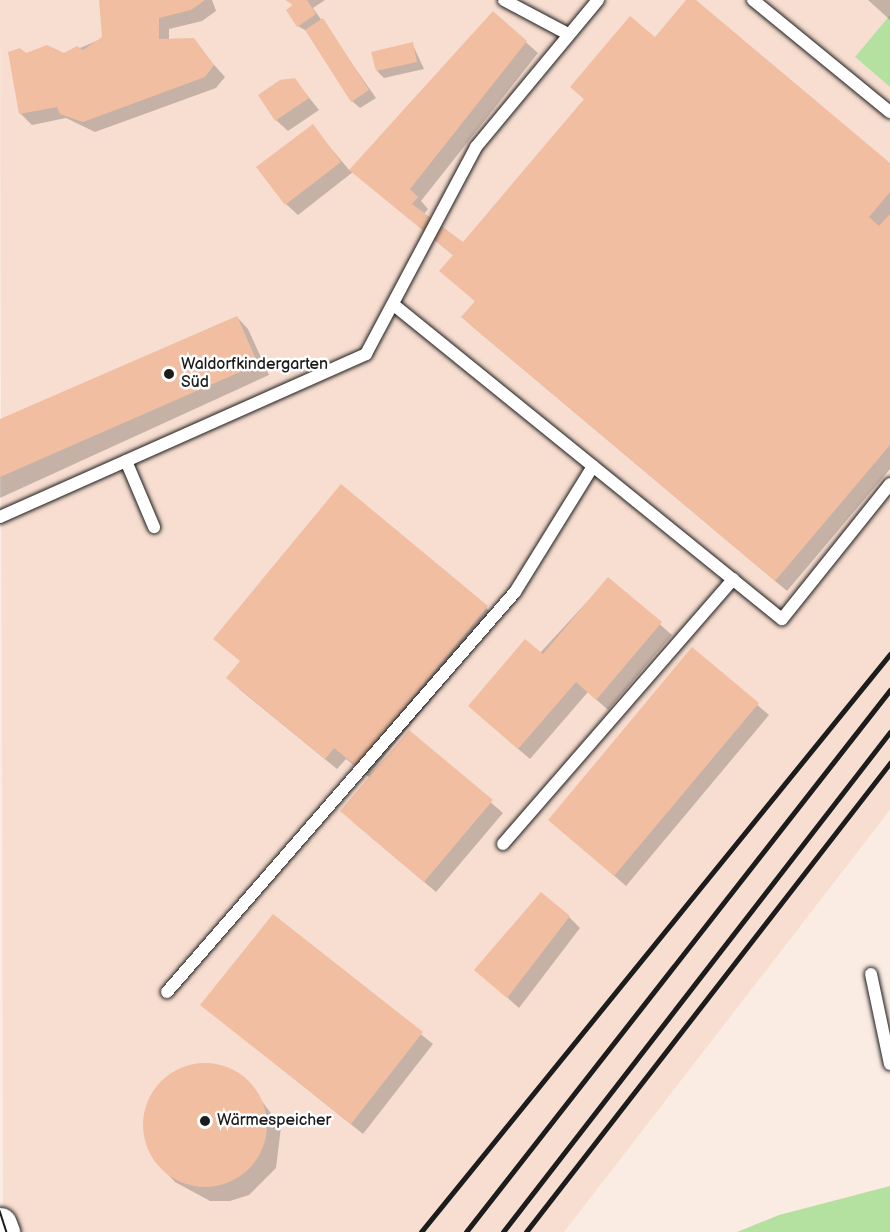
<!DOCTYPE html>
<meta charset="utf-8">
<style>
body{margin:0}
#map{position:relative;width:890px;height:1232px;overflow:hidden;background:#fbece3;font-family:"Balsamiq Sans",sans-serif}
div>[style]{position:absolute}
.built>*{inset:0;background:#f8ded0}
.green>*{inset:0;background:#b4e1a0}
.shadow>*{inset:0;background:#0003}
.building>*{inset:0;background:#f1bea2}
.round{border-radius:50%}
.roads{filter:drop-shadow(0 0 2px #1c1c1c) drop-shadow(0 0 2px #1c1c1c)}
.service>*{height:12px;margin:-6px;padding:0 6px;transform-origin:6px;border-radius:6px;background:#fff}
.secondary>*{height:33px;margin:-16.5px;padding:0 16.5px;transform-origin:16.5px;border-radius:16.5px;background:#fff}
.tram>*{height:1.5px;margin:-0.75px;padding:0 0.75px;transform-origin:0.75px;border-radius:0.75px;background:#1c1c1c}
.rail>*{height:4.5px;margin:-2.25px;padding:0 2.25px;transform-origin:2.25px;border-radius:2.25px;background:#1c1c1c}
.dots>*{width:16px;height:16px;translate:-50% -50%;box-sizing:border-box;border:3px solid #fff;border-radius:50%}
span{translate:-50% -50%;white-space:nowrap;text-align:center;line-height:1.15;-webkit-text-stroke:5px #fff;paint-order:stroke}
.poi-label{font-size:16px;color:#1c1c1c}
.left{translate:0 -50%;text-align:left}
</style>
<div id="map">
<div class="built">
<div style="clip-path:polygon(0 0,890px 0,890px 15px,855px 57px,890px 87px,890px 810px,564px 1232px,3px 1232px)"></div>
</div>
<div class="green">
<div style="clip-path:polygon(890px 15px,890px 87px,855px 57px)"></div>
<div style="clip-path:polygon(890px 1186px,890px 1232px,737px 1232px,779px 1215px)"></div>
</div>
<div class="shadow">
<div style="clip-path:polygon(100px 0,212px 0,216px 11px,202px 21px,169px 29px,169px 41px,200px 49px,225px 77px,216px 88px,95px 132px,66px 118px,32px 125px,20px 113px,26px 55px,64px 55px,103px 38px)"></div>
<div style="clip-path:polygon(291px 0,325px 0,313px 8px,376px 98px,360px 108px,352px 101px,308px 32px,298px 26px)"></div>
<div style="clip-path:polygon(688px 0,890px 165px,890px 469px,787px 591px,474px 328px,463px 317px,476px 302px,441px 271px,454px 256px,353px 172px,298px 215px,286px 204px,312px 126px,350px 171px,493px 13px,538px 53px,421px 201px,428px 209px,424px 214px,463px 244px,585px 100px,572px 87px,655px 39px)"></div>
<div style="clip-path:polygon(868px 0,890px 0,890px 20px,878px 9px)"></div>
<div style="clip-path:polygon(412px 43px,424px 69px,384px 78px,377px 71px)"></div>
<div style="clip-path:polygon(295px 80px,319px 110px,288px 131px,276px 120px)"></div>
<div style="clip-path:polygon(237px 317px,248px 329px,269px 375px,0 498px,0 421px)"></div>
<div style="clip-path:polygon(341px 486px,498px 618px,369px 775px,409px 732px,503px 813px,436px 892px,353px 822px,370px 778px,346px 759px,337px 769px,239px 689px,241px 662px)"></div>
<div style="clip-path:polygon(608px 579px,672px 635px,608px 710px,588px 692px,530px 759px,481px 717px)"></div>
<div style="clip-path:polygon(692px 649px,769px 715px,626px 886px,550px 820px)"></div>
<div style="clip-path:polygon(273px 916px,433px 1044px,363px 1134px,202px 1005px)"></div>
<div style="clip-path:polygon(569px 917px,580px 928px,519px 1008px,476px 970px)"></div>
<div style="clip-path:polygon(205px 1063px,244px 1077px,281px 1127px,276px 1168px,249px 1195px,230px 1201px,210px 1201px,175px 1182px,160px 1166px,144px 1130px,153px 1092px,167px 1077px)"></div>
</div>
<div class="building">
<div style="clip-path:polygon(99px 0,205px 0,191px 10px,159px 18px,159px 39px,194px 38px,214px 65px,205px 77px,83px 122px,60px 114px,57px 107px,19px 114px,8px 52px,20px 48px,26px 53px,47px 45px,64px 53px,77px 46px,83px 50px,102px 37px)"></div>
<div style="clip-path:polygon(285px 0,307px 0,316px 14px,297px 27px,286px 10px,293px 5px)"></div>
<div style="clip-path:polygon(686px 0,696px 0,890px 163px,890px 192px,869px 217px,879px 226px,890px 214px,890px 445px,775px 581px,461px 317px,475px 301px,439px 271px,453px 255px,349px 170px,493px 11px,527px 41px,410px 189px,418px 197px,412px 204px,463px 242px,584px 99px,570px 87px,630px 16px,655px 37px)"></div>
<div style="clip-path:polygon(323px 18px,369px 90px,351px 102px,305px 30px)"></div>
<div style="clip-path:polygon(413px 42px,417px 62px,376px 71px,371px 52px)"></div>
<div style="clip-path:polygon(295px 78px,309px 98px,275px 121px,258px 95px,280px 80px)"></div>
<div style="clip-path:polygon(313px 124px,341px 162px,285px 205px,256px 167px)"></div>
<div style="clip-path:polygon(237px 316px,258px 364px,0 477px,0 419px)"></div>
<div style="clip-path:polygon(341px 484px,488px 606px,356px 766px,334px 748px,325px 759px,226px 678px,240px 661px,213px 639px)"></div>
<div style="clip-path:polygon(608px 577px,662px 622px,596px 700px,576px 682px,518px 749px,468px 706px,525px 639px,543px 654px)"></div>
<div style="clip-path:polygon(692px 647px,759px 703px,614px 876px,548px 820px)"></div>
<div style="clip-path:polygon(409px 730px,493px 800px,424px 882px,340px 811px)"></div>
<div style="clip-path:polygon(541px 892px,570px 916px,507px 998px,474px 970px)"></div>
<div style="clip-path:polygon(273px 914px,423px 1032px,351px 1124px,200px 1005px)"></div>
<div class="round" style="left:143px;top:1063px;width:124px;height:124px"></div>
</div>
<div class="roads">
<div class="service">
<div style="left:504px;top:0;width:72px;rotate:28deg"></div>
<div style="left:753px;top:0;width:177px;rotate:39.3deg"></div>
<div style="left:394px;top:305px;width:499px;rotate:39deg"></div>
<div style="left:782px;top:619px;width:173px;rotate:-51.3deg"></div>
<div style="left:126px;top:461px;width:72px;rotate:67deg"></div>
<div style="left:0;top:517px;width:401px;rotate:-24deg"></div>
<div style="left:366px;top:354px;width:234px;rotate:-62deg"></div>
<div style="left:476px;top:147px;width:191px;rotate:-50.3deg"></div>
<div style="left:503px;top:844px;width:351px;rotate:-49deg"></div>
<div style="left:871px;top:974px;width:92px;rotate:78.1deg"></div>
<div style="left:167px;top:992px;width:530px;rotate:-48.98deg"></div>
<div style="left:515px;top:592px;width:148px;rotate:-58.2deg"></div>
</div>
<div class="secondary">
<div style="left:0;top:1224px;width:9px;rotate:69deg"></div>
</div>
</div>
<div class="tram">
<div style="left:0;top:1211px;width:22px;rotate:72deg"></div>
</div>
<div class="rail">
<div style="left:421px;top:1232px;width:744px;rotate:-50.94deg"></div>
<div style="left:466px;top:1232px;width:688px;rotate:-51.96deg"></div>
<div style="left:503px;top:1232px;width:632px;rotate:-52.26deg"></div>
<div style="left:526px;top:1232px;width:594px;rotate:-52.18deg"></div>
</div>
<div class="dots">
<div style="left:169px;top:374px;background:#1c1c1c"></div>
<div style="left:205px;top:1121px;background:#1c1c1c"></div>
</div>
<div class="poi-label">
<span class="left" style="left:181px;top:374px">Waldorfkindergarten<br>Süd</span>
<span class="left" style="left:217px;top:1121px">Wärmespeicher</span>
</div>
</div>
